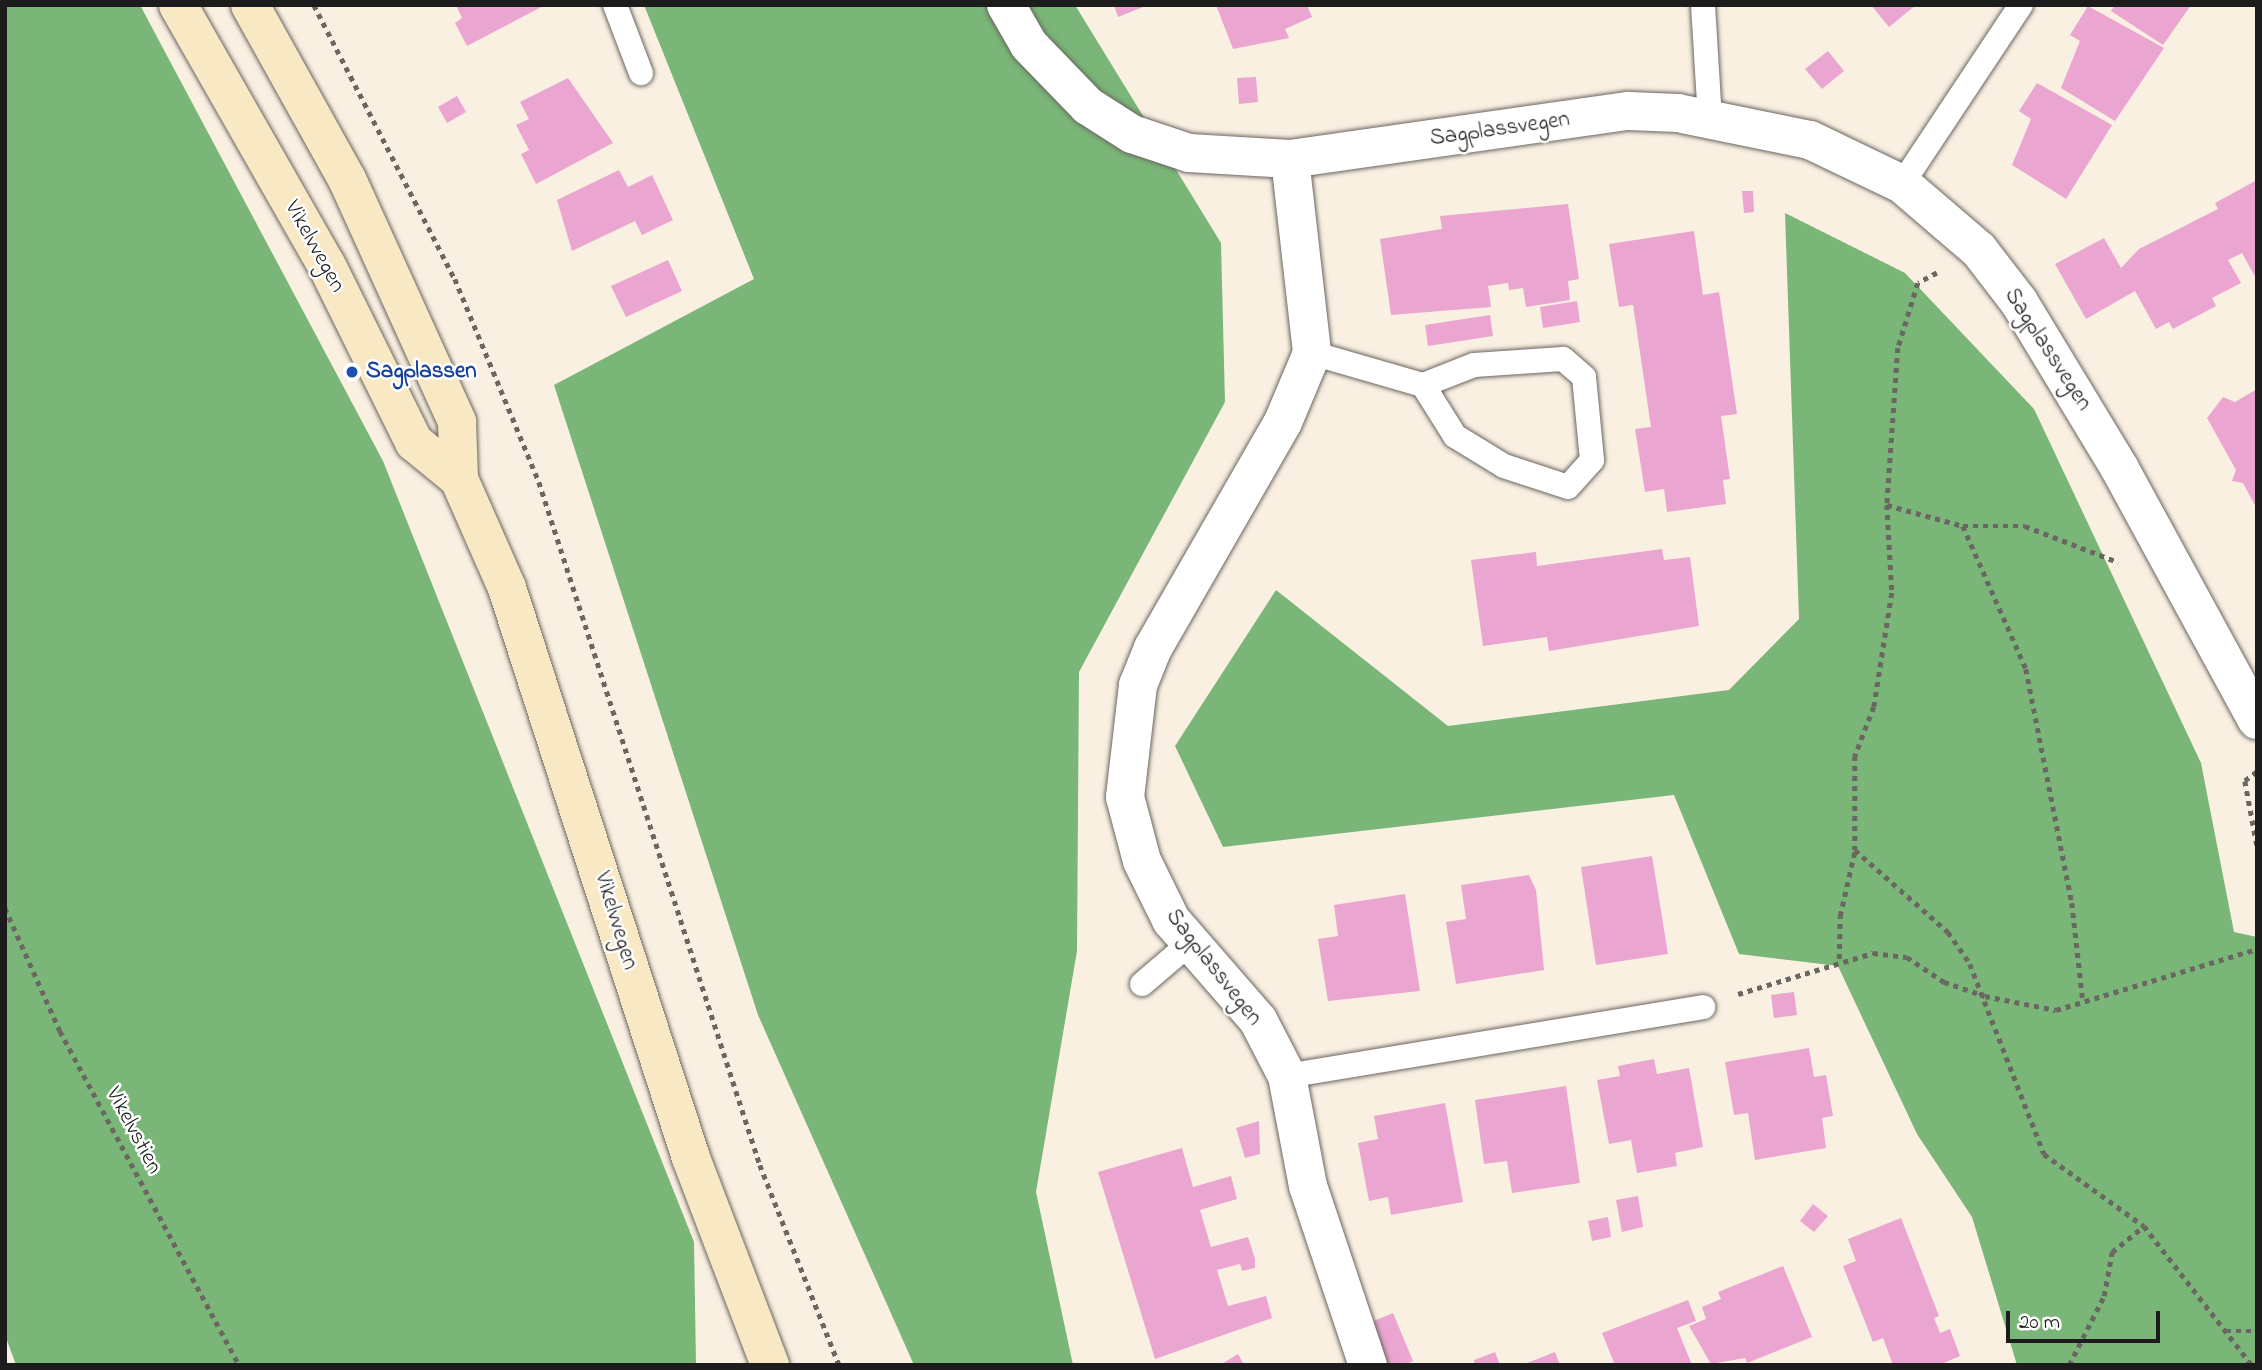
<!DOCTYPE html>
<style>
body{margin:0}
#map{position:relative;width:2262px;height:1370px;overflow:hidden;background:#faf0e2;font-family:"Indie Flower",sans-serif}
div>[style]{position:absolute}
.forest>*{inset:0;background:#79b677}
.building>*{inset:0;background:#eaa5d1}
.path>*{height:4.5px;margin-top:-2.25px;transform-origin:0;background:repeating-linear-gradient(90deg,#6a6661 0 5px,transparent 0 10px)}
.roads{filter:drop-shadow(0 0 2px #6a6661) drop-shadow(0 0 2px #6a6661)}
.lane>*{height:24px;margin:-12px;padding:0 12px;transform-origin:12px;border-radius:12px;background:#fff}
.street>*{height:38px;margin:-19px;padding:0 19px;transform-origin:19px;border-radius:19px;background:#fff}
.secondary>*{height:38px;margin:-19px;padding:0 19px;transform-origin:19px;border-radius:19px;background:#f8e8c3}
.dots>*{width:19px;height:19px;translate:-50% -50%;box-sizing:border-box;border:4px solid #fff;border-radius:50%}
span{translate:-50% -50%;white-space:nowrap;text-align:center;line-height:1.15;-webkit-text-stroke:5px #fff;paint-order:stroke}
.street-label{font-size:23px;color:#1c1c1c}
.transit-label{font-size:23px;color:#164399;font-weight:700}
.left{translate:0 -50%;text-align:left}
.frame{position:absolute;inset:0;border:7px solid #1c1c1c;pointer-events:none}
.scale{position:absolute;left:2006px;top:1311px;width:154px;height:32px;box-sizing:border-box;border:4px solid #1c1c1c;border-top:0;padding-left:9px;font-size:21px;line-height:24px;white-space:nowrap;color:#1c1c1c;-webkit-text-stroke:5px #fff;paint-order:stroke}
</style>
<div id="map">
<div class="forest">
<div style="clip-path:polygon(5px 5px,140px 5px,383px 461px,694px 1242px,696px 1365px,16px 1365px,5px 1335px)"></div>
<div style="clip-path:polygon(644px 5px,1075px 5px,1221px 243px,1225px 402px,1079px 672px,1077px 951px,1036px 1192px,1073px 1365px,914px 1365px,758px 1015px,554px 385px,754px 279px)"></div>
<div style="clip-path:polygon(1785px 213px,1905px 273px,2034px 409px,2201px 763px,2234px 932px,2257px 937px,2257px 1365px,2017px 1365px,1972px 1217px,1917px 1134px,1838px 966px,1739px 954px,1674px 795px,1223px 847px,1175px 746px,1276px 590px,1448px 726px,1729px 690px,1799px 619px)"></div>
</div>
<div class="building">
<div style="clip-path:polygon(456px 5px,545px 5px,467px 46px,455px 23px,462px 18px)"></div>
<div style="clip-path:polygon(1114px 5px,1148px 5px,1118px 17px)"></div>
<div style="clip-path:polygon(1216px 5px,1307px 5px,1312px 17px,1285px 29px,1289px 38px,1233px 49px)"></div>
<div style="clip-path:polygon(1871px 5px,1916px 5px,1889px 27px)"></div>
<div style="clip-path:polygon(2115px 5px,2191px 5px,2163px 45px,2111px 11px)"></div>
<div style="clip-path:polygon(2088px 6px,2164px 48px,2115px 121px,2061px 88px,2080px 41px,2070px 35px)"></div>
<div style="clip-path:polygon(1828px 51px,1844px 71px,1822px 89px,1805px 69px)"></div>
<div style="clip-path:polygon(1256px 77px,1258px 102px,1239px 104px,1237px 78px)"></div>
<div style="clip-path:polygon(568px 78px,613px 143px,536px 184px,521px 154px,529px 150px,516px 125px,529px 119px,520px 102px)"></div>
<div style="clip-path:polygon(2037px 83px,2112px 125px,2066px 199px,2012px 165px,2031px 119px,2019px 111px)"></div>
<div style="clip-path:polygon(457px 96px,466px 112px,447px 123px,438px 107px)"></div>
<div style="clip-path:polygon(619px 170px,628px 187px,652px 175px,673px 220px,642px 235px,635px 221px,572px 251px,557px 200px)"></div>
<div style="clip-path:polygon(2257px 180px,2257px 280px,2242px 253px,2228px 260px,2241px 283px,2212px 298px,2216px 306px,2173px 329px,2169px 322px,2156px 329px,2135px 291px,2086px 319px,2055px 264px,2104px 238px,2121px 268px,2139px 249px,2218px 209px,2215px 203px)"></div>
<div style="clip-path:polygon(1742px 191px,1753px 191px,1754px 212px,1744px 213px)"></div>
<div style="clip-path:polygon(1568px 204px,1579px 279px,1568px 281px,1570px 300px,1526px 307px,1523px 288px,1509px 290px,1508px 283px,1488px 286px,1491px 307px,1391px 315px,1380px 239px,1442px 229px,1440px 216px)"></div>
<div style="clip-path:polygon(1694px 231px,1703px 295px,1719px 292px,1737px 414px,1721px 416px,1730px 479px,1723px 480px,1726px 504px,1667px 512px,1664px 489px,1645px 492px,1635px 429px,1651px 427px,1633px 305px,1619px 307px,1609px 244px)"></div>
<div style="clip-path:polygon(668px 260px,682px 291px,626px 317px,611px 286px)"></div>
<div style="clip-path:polygon(1577px 301px,1580px 322px,1543px 328px,1540px 307px)"></div>
<div style="clip-path:polygon(1490px 315px,1493px 336px,1428px 346px,1425px 325px)"></div>
<div style="clip-path:polygon(2257px 389px,2257px 509px,2243px 483px,2232px 481px,2236px 470px,2207px 418px,2223px 397px,2235px 402px)"></div>
<div style="clip-path:polygon(1662px 549px,1664px 560px,1690px 557px,1699px 626px,1549px 651px,1547px 637px,1483px 646px,1471px 560px,1536px 552px,1537px 566px)"></div>
<div style="clip-path:polygon(1652px 856px,1668px 954px,1596px 965px,1581px 867px)"></div>
<div style="clip-path:polygon(1529px 875px,1536px 890px,1544px 970px,1456px 984px,1446px 922px,1466px 919px,1461px 885px)"></div>
<div style="clip-path:polygon(1405px 894px,1420px 991px,1328px 1001px,1318px 939px,1338px 936px,1334px 905px)"></div>
<div style="clip-path:polygon(1794px 992px,1797px 1015px,1774px 1018px,1771px 995px)"></div>
<div style="clip-path:polygon(1809px 1048px,1814px 1077px,1826px 1075px,1833px 1116px,1822px 1118px,1826px 1148px,1755px 1160px,1748px 1113px,1734px 1115px,1725px 1062px)"></div>
<div style="clip-path:polygon(1654px 1059px,1657px 1074px,1689px 1068px,1703px 1147px,1675px 1153px,1677px 1166px,1637px 1173px,1631px 1140px,1609px 1144px,1597px 1080px,1620px 1076px,1618px 1066px)"></div>
<div style="clip-path:polygon(1566px 1086px,1580px 1183px,1512px 1193px,1507px 1161px,1484px 1164px,1475px 1100px)"></div>
<div style="clip-path:polygon(1445px 1103px,1463px 1202px,1391px 1215px,1388px 1197px,1369px 1201px,1358px 1143px,1378px 1139px,1374px 1116px)"></div>
<div style="clip-path:polygon(1259px 1121px,1260px 1154px,1245px 1158px,1236px 1128px)"></div>
<div style="clip-path:polygon(1182px 1148px,1193px 1187px,1231px 1176px,1237px 1199px,1200px 1210px,1211px 1247px,1248px 1237px,1255px 1259px,1255px 1268px,1242px 1271px,1240px 1264px,1217px 1270px,1228px 1306px,1266px 1296px,1272px 1318px,1155px 1359px,1098px 1172px)"></div>
<div style="clip-path:polygon(1638px 1196px,1643px 1227px,1622px 1232px,1616px 1200px)"></div>
<div style="clip-path:polygon(1813px 1204px,1828px 1216px,1814px 1232px,1800px 1221px)"></div>
<div style="clip-path:polygon(1608px 1217px,1611px 1237px,1592px 1241px,1588px 1221px)"></div>
<div style="clip-path:polygon(1901px 1218px,1939px 1316px,1934px 1318px,1940px 1333px,1950px 1329px,1960px 1356px,1939px 1365px,1893px 1365px,1883px 1338px,1873px 1342px,1843px 1266px,1856px 1261px,1848px 1239px)"></div>
<div style="clip-path:polygon(1783px 1266px,1812px 1337px,1747px 1363px,1745px 1358px,1711px 1364px,1689px 1326px,1706px 1319px,1702px 1307px,1721px 1299px,1718px 1292px)"></div>
<div style="clip-path:polygon(1688px 1300px,1696px 1321px,1677px 1328px,1692px 1365px,1615px 1365px,1602px 1333px)"></div>
<div style="clip-path:polygon(1393px 1313px,1413px 1361px,1403px 1365px,1386px 1365px,1369px 1323px)"></div>
<div style="clip-path:polygon(1495px 1352px,1500px 1365px,1475px 1365px,1474px 1360px)"></div>
<div style="clip-path:polygon(1555px 1352px,1560px 1365px,1522px 1365px)"></div>
<div style="clip-path:polygon(1238px 1354px,1244px 1365px,1220px 1365px)"></div>
</div>
<div class="path">
<div style="left:314px;top:5px;width:308px;rotate:62.8deg"></div>
<div style="left:455px;top:279px;width:220px;rotate:67.5deg"></div>
<div style="left:539px;top:482px;width:718px;rotate:72.07deg"></div>
<div style="left:760px;top:1165px;width:215px;rotate:68.4deg"></div>
<div style="left:1937px;top:273px;width:21px;rotate:152deg"></div>
<div style="left:1918px;top:283px;width:68px;rotate:107.1deg"></div>
<div style="left:1898px;top:348px;width:157px;rotate:94deg"></div>
<div style="left:1887px;top:505px;width:88px;rotate:86.7deg"></div>
<div style="left:1892px;top:593px;width:115px;rotate:99deg"></div>
<div style="left:1874px;top:707px;width:53px;rotate:111.2deg"></div>
<div style="left:1855px;top:756px;width:94px;rotate:90deg"></div>
<div style="left:1855px;top:850px;width:124px;rotate:41.4deg"></div>
<div style="left:1948px;top:932px;width:39px;rotate:55deg"></div>
<div style="left:1970px;top:964px;width:204px;rotate:68.7deg"></div>
<div style="left:2044px;top:1154px;width:123px;rotate:35.8deg"></div>
<div style="left:2144px;top:1226px;width:176px;rotate:52.2deg"></div>
<div style="left:1887px;top:505px;width:79px;rotate:15.4deg"></div>
<div style="left:1963px;top:526px;width:62px"></div>
<div style="left:2025px;top:526px;width:100px;rotate:21.2deg"></div>
<div style="left:1963px;top:526px;width:156px;rotate:66.2deg"></div>
<div style="left:2026px;top:669px;width:238px;rotate:78.9deg"></div>
<div style="left:2072px;top:903px;width:99px;rotate:83.6deg"></div>
<div style="left:2257px;top:772px;width:15px;rotate:143deg"></div>
<div style="left:2245px;top:781px;width:65px;rotate:79.4deg"></div>
<div style="left:5px;top:908px;width:135px;rotate:65.9deg"></div>
<div style="left:60px;top:1031px;width:379px;rotate:61.8deg"></div>
<div style="left:1839px;top:959px;width:43px;rotate:-88.7deg"></div>
<div style="left:1840px;top:916px;width:68px;rotate:-77.2deg"></div>
<div style="left:1738px;top:994px;width:141px;rotate:-16.9deg"></div>
<div style="left:1873px;top:953px;width:34px;rotate:7deg"></div>
<div style="left:1907px;top:957px;width:45px;rotate:34deg"></div>
<div style="left:1944px;top:982px;width:43px;rotate:18.9deg"></div>
<div style="left:1985px;top:996px;width:72px;rotate:11.2deg"></div>
<div style="left:2056px;top:1010px;width:210px;rotate:-16.9deg"></div>
<div style="left:2226px;top:1331px;width:31px"></div>
<div style="left:2069px;top:1365px;width:77px;rotate:-63.1deg"></div>
<div style="left:2104px;top:1296px;width:45px;rotate:-79.7deg"></div>
<div style="left:2112px;top:1252px;width:41px;rotate:-39.1deg"></div>
</div>
<div class="roads">
<div class="lane">
<div style="left:615px;top:5px;width:73px;rotate:69.1deg"></div>
<div style="left:1703px;top:5px;width:113px;rotate:86.5deg"></div>
<div style="left:1902px;top:184px;width:215px;rotate:-56.4deg"></div>
<div style="left:1312px;top:353px;width:116px;rotate:16.1deg"></div>
<div style="left:1423px;top:385px;width:60px;rotate:57.9deg"></div>
<div style="left:1455px;top:436px;width:57px;rotate:31.5deg"></div>
<div style="left:1504px;top:466px;width:67px;rotate:18.2deg"></div>
<div style="left:1568px;top:487px;width:36px;rotate:-48deg"></div>
<div style="left:1592px;top:460px;width:83px;rotate:-95.5deg"></div>
<div style="left:1584px;top:377px;width:28px;rotate:-139deg"></div>
<div style="left:1563px;top:359px;width:89px;rotate:176.1deg"></div>
<div style="left:1474px;top:365px;width:55px;rotate:158.6deg"></div>
<div style="left:1142px;top:984px;width:63px;rotate:-40.5deg"></div>
<div style="left:1287px;top:1076px;width:422px;rotate:-9.4deg"></div>
</div>
<div class="street">
<div style="left:1006px;top:5px;width:46px;rotate:60.1deg"></div>
<div style="left:1029px;top:45px;width:85px;rotate:46deg"></div>
<div style="left:1088px;top:106px;width:52px;rotate:32.5deg"></div>
<div style="left:1132px;top:134px;width:60px;rotate:18.4deg"></div>
<div style="left:1189px;top:153px;width:101px;rotate:3.4deg"></div>
<div style="left:1290px;top:159px;width:342px;rotate:-8.1deg"></div>
<div style="left:1629px;top:111px;width:49px;rotate:2.3deg"></div>
<div style="left:1678px;top:113px;width:135px;rotate:11.6deg"></div>
<div style="left:1810px;top:140px;width:102px;rotate:25.6deg"></div>
<div style="left:1902px;top:184px;width:101px;rotate:40.6deg"></div>
<div style="left:1979px;top:250px;width:66px;rotate:52.4deg"></div>
<div style="left:2019px;top:302px;width:195px;rotate:58.8deg"></div>
<div style="left:2120px;top:469px;width:286px;rotate:61.4deg"></div>
<div style="left:1290px;top:159px;width:195px;rotate:83.5deg"></div>
<div style="left:1312px;top:353px;width:75px;rotate:112.8deg"></div>
<div style="left:1283px;top:422px;width:261px;rotate:119.9deg"></div>
<div style="left:1153px;top:648px;width:40px;rotate:112deg"></div>
<div style="left:1138px;top:685px;width:113px;rotate:96.6deg"></div>
<div style="left:1125px;top:797px;width:66px;rotate:75.1deg"></div>
<div style="left:1142px;top:861px;width:66px;rotate:63.8deg"></div>
<div style="left:1171px;top:920px;width:133px;rotate:49deg"></div>
<div style="left:1258px;top:1020px;width:63px;rotate:62.6deg"></div>
<div style="left:1287px;top:1076px;width:112px;rotate:79.2deg"></div>
<div style="left:1308px;top:1186px;width:189px;rotate:71.5deg"></div>
</div>
<div class="secondary">
<div style="left:178px;top:5px;width:298px;rotate:60.3deg"></div>
<div style="left:326px;top:264px;width:199px;rotate:63.7deg"></div>
<div style="left:414px;top:442px;width:58px;rotate:39.4deg"></div>
<div style="left:250px;top:5px;width:199px;rotate:60.9deg"></div>
<div style="left:347px;top:179px;width:267px;rotate:65.6deg"></div>
<div style="left:457px;top:422px;width:57px;rotate:88deg"></div>
<div style="left:459px;top:479px;width:119px;rotate:66.2deg"></div>
<div style="left:507px;top:588px;width:599px;rotate:72.11deg"></div>
<div style="left:691px;top:1158px;width:222px;rotate:69.1deg"></div>
</div>
</div>
<div class="dots">
<div style="left:352px;top:372px;background:#1a4fb4"></div>
</div>
<div class="street-label">
<span style="left:1500px;top:130px;rotate:-8deg">Sagplassvegen</span>
<span style="left:314px;top:247px;rotate:61deg">Vikelvvegen</span>
<span style="left:2047px;top:350px;rotate:57deg">Sagplassvegen</span>
<span style="left:615px;top:921px;rotate:73deg">Vikelvvegen</span>
<span style="left:1213px;top:968px;rotate:52deg">Sagplassvegen</span>
<span style="left:133px;top:1131px;rotate:62deg">Vikelvstien</span>
</div>
<div class="transit-label">
<span class="left" style="left:366px;top:372px">Sagplassen</span>
</div>
<div class="frame"></div>
<div class="scale">20 m</div>
</div>
